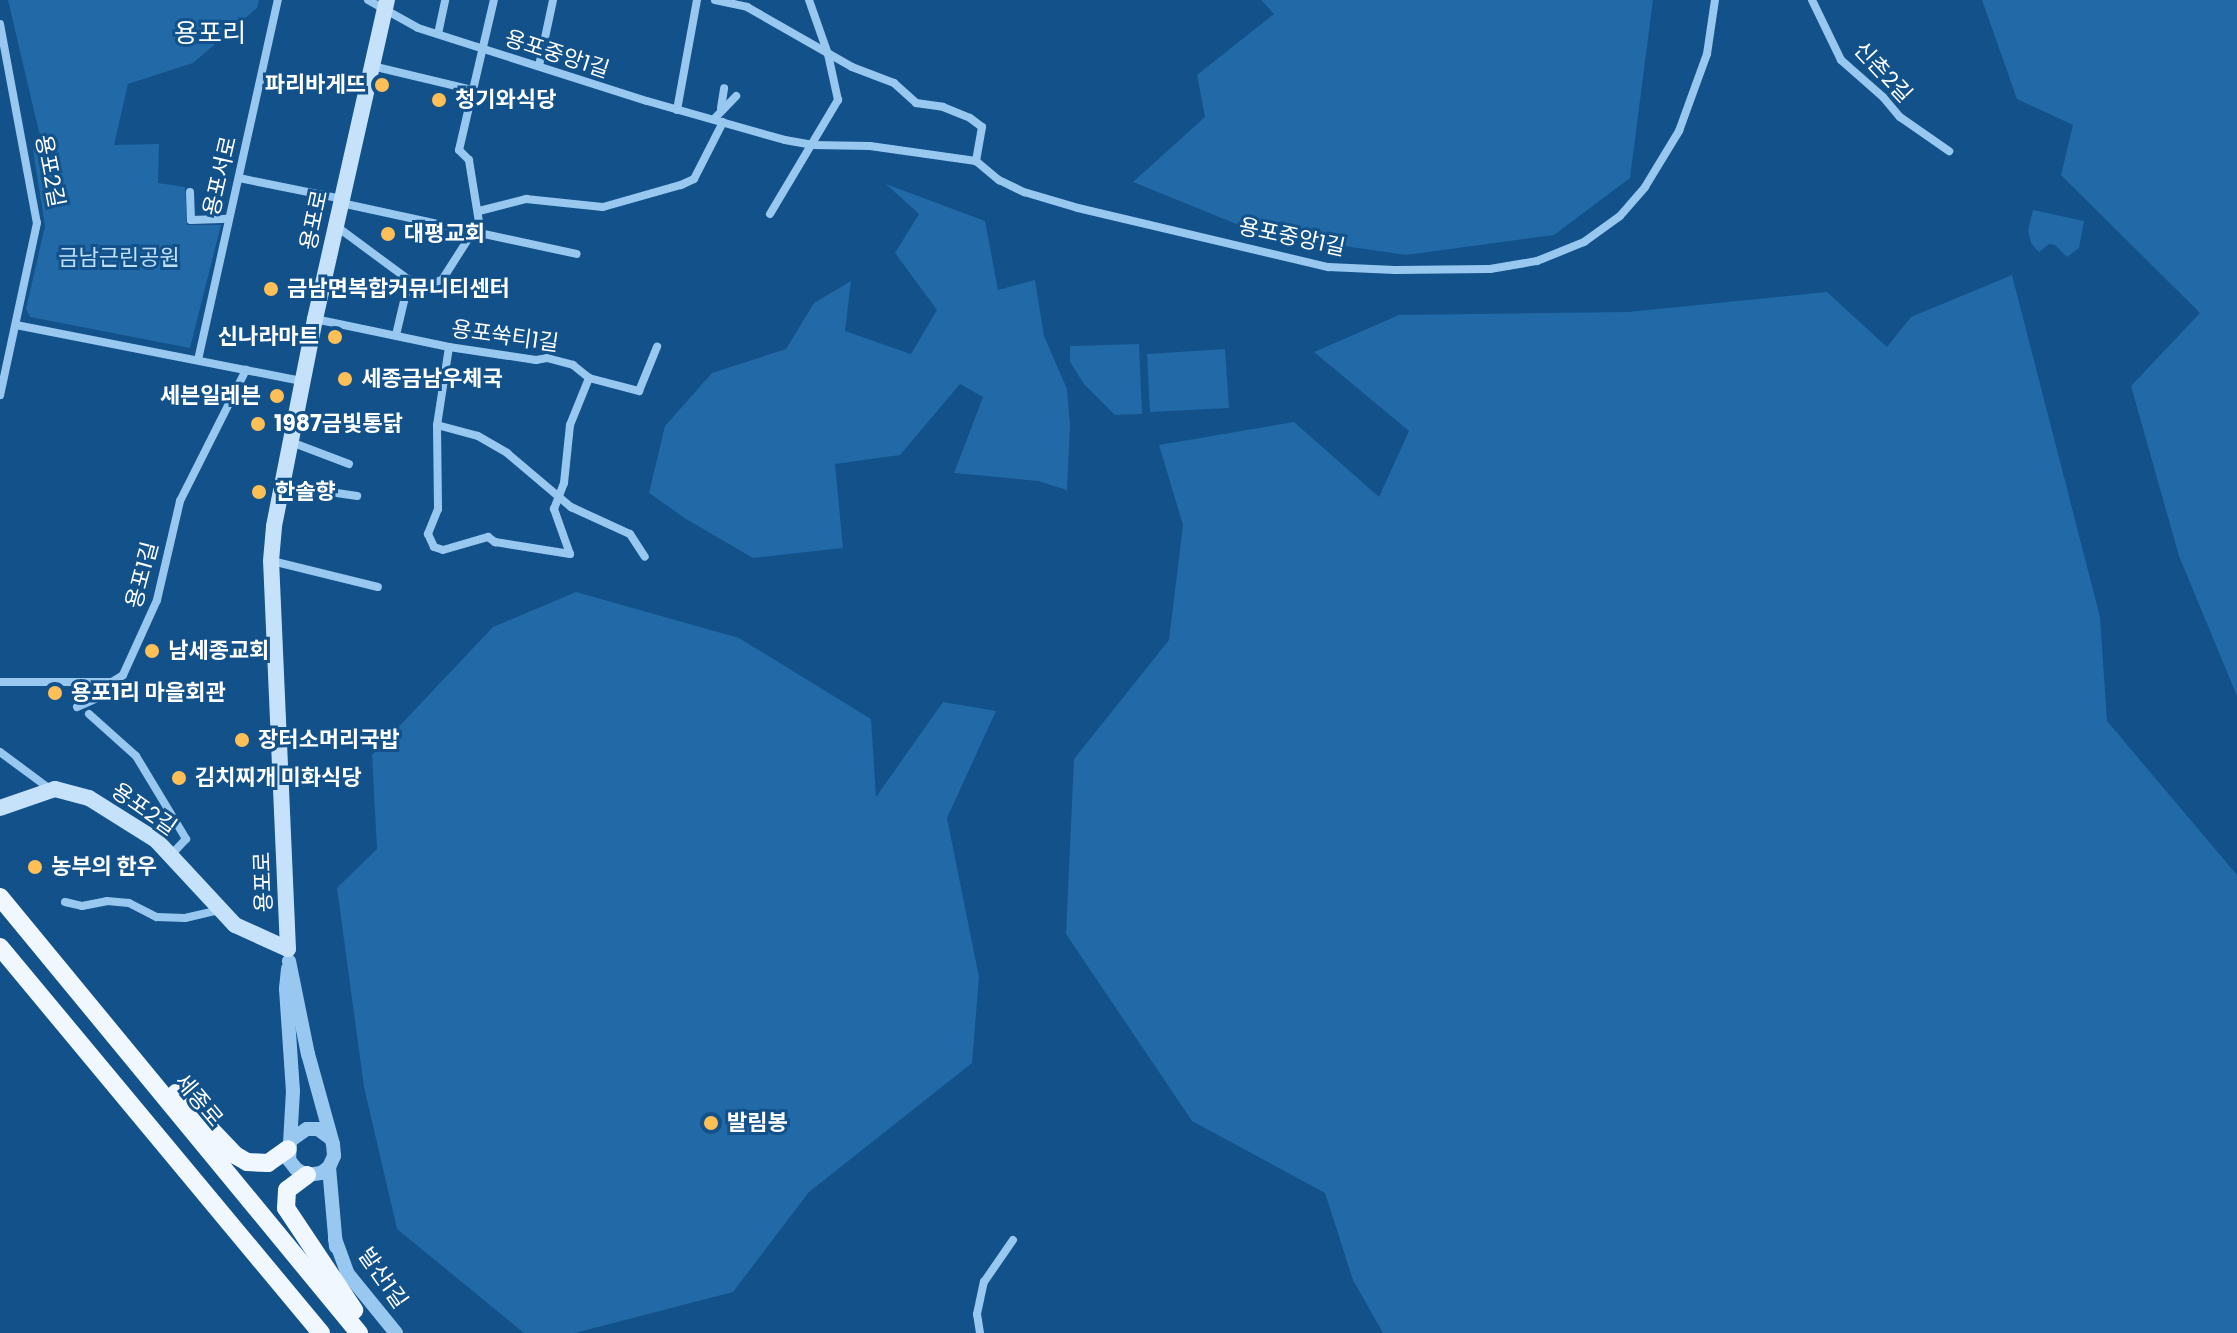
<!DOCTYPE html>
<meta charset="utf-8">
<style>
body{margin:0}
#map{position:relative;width:2237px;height:1333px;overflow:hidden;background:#125189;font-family:Poppins,"Noto Sans KR",sans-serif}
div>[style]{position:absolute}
.green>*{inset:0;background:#2169a7}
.minor>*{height:8px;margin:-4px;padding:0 4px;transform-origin:4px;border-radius:4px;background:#98c8f0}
.tertiary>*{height:14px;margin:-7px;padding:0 7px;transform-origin:7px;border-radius:7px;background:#98c8f0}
.secondary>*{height:16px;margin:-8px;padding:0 8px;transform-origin:8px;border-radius:8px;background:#c6e2fb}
.trunk>*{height:18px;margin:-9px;padding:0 9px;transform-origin:9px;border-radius:9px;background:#f0f7ff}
.dots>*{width:22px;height:22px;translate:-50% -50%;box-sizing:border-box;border:4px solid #125189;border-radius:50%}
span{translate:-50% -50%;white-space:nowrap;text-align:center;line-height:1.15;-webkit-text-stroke:6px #125189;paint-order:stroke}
.street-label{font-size:22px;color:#fff}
.poi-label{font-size:22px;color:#fff;font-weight:700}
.right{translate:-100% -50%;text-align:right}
.left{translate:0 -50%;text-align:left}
.park-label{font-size:22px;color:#bee0fc}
.quarter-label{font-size:26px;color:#fff}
</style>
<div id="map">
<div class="green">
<div style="clip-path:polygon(8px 0,259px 0,257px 8px,193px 63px,128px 84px,114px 145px,159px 144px,158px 183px,185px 187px,187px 225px,221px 225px,190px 348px,30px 317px,26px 309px,45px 226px,33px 150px,43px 149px)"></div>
<div style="clip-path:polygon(1261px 0,1653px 0,1630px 178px,1554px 235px,1406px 255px,1261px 234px,1133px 182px,1205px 117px,1197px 75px,1274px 14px)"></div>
<div style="clip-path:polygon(1982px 0,2237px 0,2237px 696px,2179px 556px,2131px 386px,2200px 313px,2061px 175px,2073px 125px,2017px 99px)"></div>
<div style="clip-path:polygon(886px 184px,985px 221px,998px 290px,1035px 280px,1044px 336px,1067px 389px,1070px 425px,1067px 490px,1038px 481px,954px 473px,983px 397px,960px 384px,900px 455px,835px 464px,843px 548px,753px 558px,686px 519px,649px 493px,665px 426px,712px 373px,786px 349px,814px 303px,851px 281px,845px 331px,911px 354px,937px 310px,895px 253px,919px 214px)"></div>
<div style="clip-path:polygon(2033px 210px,2084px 221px,2079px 248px,2067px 257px,2055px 245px,2049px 244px,2039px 252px,2031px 243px,2028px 230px)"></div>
<div style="clip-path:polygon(2012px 275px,2100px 617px,2107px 721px,2237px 875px,2237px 1333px,1383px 1333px,1353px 1280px,1325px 1193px,1192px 1121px,1066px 934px,1074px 759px,1169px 640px,1183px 525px,1159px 445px,1294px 422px,1379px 497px,1409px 431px,1314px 352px,1399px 315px,1628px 312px,1827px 292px,1887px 347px,1911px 317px)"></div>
<div style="clip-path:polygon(1139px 344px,1142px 414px,1115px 415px,1084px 384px,1070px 362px,1070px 346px)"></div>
<div style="clip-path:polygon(1225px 349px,1229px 408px,1150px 412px,1147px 354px)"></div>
<div style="clip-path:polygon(576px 592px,739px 638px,871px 719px,876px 797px,943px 702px,996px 711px,947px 818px,979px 977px,972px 1063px,809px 1192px,733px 1292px,575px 1333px,524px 1333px,397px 1229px,364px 1087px,337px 888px,377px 849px,372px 755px,493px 627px)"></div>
</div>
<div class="minor">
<div style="left:368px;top:0;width:57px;rotate:29.2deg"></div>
<div style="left:418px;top:28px;width:240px;rotate:17.7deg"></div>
<div style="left:647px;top:101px;width:143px;rotate:15.8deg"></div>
<div style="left:785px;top:140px;width:27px;rotate:10deg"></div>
<div style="left:812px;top:145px;width:58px;rotate:1deg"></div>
<div style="left:870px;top:146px;width:107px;rotate:8.1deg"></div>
<div style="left:976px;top:161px;width:30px;rotate:40deg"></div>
<div style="left:999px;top:180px;width:28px;rotate:26deg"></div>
<div style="left:1024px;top:192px;width:56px;rotate:16.5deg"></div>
<div style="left:1078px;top:208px;width:257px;rotate:13.3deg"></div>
<div style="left:1328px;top:267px;width:67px;rotate:2.6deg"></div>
<div style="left:1395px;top:270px;width:95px;rotate:-0.6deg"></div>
<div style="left:1490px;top:269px;width:48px;rotate:-9.7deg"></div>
<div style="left:1537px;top:261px;width:51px;rotate:-22deg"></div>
<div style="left:1584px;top:242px;width:44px;rotate:-35.8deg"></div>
<div style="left:1620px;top:216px;width:38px;rotate:-49deg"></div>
<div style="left:1645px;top:187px;width:66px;rotate:-58.7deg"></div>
<div style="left:1679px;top:131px;width:82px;rotate:-70deg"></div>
<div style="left:1707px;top:54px;width:55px;rotate:-81.6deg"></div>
<div style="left:715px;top:0;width:33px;rotate:12deg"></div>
<div style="left:747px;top:7px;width:121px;rotate:29.7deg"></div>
<div style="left:852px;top:67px;width:45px;rotate:20.9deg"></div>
<div style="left:894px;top:83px;width:30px;rotate:42deg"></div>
<div style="left:916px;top:103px;width:27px;rotate:8deg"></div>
<div style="left:943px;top:107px;width:29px;rotate:22deg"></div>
<div style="left:970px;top:118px;width:15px;rotate:37deg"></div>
<div style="left:982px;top:127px;width:35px;rotate:100deg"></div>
<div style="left:1812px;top:0;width:67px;rotate:64.2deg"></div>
<div style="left:1841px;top:60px;width:56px;rotate:41.4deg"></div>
<div style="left:1883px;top:97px;width:26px;rotate:50deg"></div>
<div style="left:1900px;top:117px;width:60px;rotate:34.8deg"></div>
<div style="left:0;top:24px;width:202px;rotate:79.5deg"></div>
<div style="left:37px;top:223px;width:176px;rotate:102.1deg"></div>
<div style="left:438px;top:34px;width:35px;rotate:-78deg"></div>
<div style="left:372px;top:66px;width:104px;rotate:13.4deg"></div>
<div style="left:539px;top:66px;width:67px;rotate:-78deg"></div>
<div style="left:721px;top:108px;width:20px;rotate:-81deg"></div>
<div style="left:677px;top:110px;width:112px;rotate:-79.7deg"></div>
<div style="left:714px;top:119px;width:32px;rotate:-46deg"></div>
<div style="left:239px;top:178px;width:105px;rotate:11.5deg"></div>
<div style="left:190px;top:192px;width:28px;rotate:88deg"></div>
<div style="left:191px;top:220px;width:38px;rotate:-2deg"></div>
<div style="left:341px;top:203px;width:241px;rotate:12.2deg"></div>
<div style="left:479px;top:211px;width:49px;rotate:-14.3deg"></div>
<div style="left:526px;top:199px;width:77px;rotate:5.9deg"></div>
<div style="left:603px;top:207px;width:81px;rotate:-15.8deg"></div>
<div style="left:681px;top:185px;width:14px;rotate:-25deg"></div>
<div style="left:694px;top:179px;width:64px;rotate:-63deg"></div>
<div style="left:770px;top:214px;width:133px;rotate:-59.2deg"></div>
<div style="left:838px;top:100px;width:47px;rotate:-102.3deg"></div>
<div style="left:828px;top:54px;width:57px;rotate:-109.4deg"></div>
<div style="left:336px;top:226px;width:101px;rotate:36.5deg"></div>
<div style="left:417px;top:286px;width:26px;rotate:-13deg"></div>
<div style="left:442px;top:280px;width:69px;rotate:-57.5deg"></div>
<div style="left:479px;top:222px;width:63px;rotate:-99.2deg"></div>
<div style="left:469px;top:160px;width:14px;rotate:-135deg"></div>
<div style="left:459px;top:150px;width:154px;rotate:-76.9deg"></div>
<div style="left:315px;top:319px;width:137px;rotate:11.8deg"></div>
<div style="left:449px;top:347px;width:88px;rotate:8.5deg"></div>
<div style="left:536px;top:360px;width:11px;rotate:-10deg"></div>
<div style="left:547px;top:358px;width:27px;rotate:15deg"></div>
<div style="left:573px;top:365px;width:21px;rotate:39deg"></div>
<div style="left:589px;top:378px;width:52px;rotate:14.6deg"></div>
<div style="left:639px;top:391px;width:48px;rotate:-67.8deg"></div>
<div style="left:16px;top:325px;width:291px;rotate:11.1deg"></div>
<div style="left:396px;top:335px;width:57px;rotate:-76.7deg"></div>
<div style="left:449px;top:347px;width:79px;rotate:98.7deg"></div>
<div style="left:437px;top:425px;width:84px;rotate:89.3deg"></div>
<div style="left:438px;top:509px;width:27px;rotate:112deg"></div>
<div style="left:428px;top:534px;width:14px;rotate:65deg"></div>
<div style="left:434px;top:547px;width:9px;rotate:18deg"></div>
<div style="left:443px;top:550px;width:47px;rotate:-16.1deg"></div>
<div style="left:488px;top:537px;width:9px;rotate:36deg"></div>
<div style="left:495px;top:542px;width:76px;rotate:9.1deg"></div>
<div style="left:570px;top:554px;width:48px;rotate:-109.6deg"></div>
<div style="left:554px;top:509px;width:28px;rotate:-69deg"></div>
<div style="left:564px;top:483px;width:58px;rotate:-84.1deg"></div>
<div style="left:570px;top:425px;width:51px;rotate:-68deg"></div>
<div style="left:198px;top:360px;width:369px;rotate:-77.5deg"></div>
<div style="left:437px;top:425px;width:42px;rotate:15deg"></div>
<div style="left:478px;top:436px;width:34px;rotate:30deg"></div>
<div style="left:507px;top:453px;width:84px;rotate:40.2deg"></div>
<div style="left:571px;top:507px;width:65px;rotate:24.6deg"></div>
<div style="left:630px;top:534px;width:27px;rotate:57deg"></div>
<div style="left:291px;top:442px;width:62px;rotate:20.8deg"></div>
<div style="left:282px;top:485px;width:76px;rotate:8.3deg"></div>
<div style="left:272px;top:561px;width:109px;rotate:13.8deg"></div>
<div style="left:0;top:682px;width:112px"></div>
<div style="left:112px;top:682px;width:13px;rotate:-32deg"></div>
<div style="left:123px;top:675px;width:82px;rotate:-65.6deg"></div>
<div style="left:157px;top:600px;width:102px;rotate:-76.9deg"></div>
<div style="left:180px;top:501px;width:147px;rotate:-63.3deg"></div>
<div style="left:77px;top:707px;width:32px;rotate:-24deg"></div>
<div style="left:106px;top:694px;width:13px;rotate:-63deg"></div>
<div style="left:89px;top:714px;width:63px;rotate:41.8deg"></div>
<div style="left:136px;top:756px;width:97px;rotate:58.9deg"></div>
<div style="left:186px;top:839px;width:22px;rotate:133deg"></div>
<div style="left:0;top:752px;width:62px;rotate:36.5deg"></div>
<div style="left:65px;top:902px;width:17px;rotate:13deg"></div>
<div style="left:82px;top:906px;width:25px;rotate:-11deg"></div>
<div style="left:107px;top:901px;width:22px;rotate:5deg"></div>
<div style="left:129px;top:903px;width:31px;rotate:27deg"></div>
<div style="left:157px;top:917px;width:28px;rotate:2deg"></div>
<div style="left:185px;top:918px;width:37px;rotate:-13deg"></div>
<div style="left:980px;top:1333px;width:19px;rotate:-99deg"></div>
<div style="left:977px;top:1314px;width:33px;rotate:-78deg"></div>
<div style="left:984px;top:1282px;width:51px;rotate:-55.4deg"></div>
</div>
<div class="tertiary">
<div style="left:289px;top:961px;width:95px;rotate:78.5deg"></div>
<div style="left:308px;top:1054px;width:93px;rotate:74.5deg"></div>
<div style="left:333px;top:1144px;width:12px;rotate:85deg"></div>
<div style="left:334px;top:1156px;width:12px;rotate:114deg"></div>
<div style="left:329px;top:1167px;width:80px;rotate:85deg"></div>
<div style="left:288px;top:969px;width:20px;rotate:96deg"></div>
<div style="left:286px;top:989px;width:102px;rotate:86.1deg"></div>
<div style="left:293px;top:1091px;width:69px;rotate:93.3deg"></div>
<div style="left:289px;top:1160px;width:11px;rotate:52deg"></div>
<div style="left:296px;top:1169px;width:13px;rotate:29deg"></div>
<div style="left:307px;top:1175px;width:14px;rotate:-8deg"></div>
<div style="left:321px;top:1173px;width:10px;rotate:-37deg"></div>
<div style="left:291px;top:1140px;width:19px;rotate:-35deg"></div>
<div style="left:307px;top:1129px;width:11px"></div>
<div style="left:318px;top:1129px;width:14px;rotate:36deg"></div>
<div style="left:335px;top:1239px;width:37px;rotate:70deg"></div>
<div style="left:348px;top:1274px;width:76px;rotate:50.9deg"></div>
</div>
<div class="secondary">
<div style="left:0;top:808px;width:58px;rotate:-19.1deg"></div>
<div style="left:55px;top:789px;width:35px;rotate:15deg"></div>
<div style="left:89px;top:798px;width:79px;rotate:32.1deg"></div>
<div style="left:156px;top:840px;width:116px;rotate:47.1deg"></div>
<div style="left:235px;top:925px;width:58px;rotate:24.4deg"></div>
<div style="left:288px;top:949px;width:388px;rotate:-92.5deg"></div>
<div style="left:271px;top:561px;width:35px;rotate:-85deg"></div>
<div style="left:274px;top:526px;width:211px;rotate:-78.8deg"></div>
<div style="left:315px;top:319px;width:327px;rotate:-77.3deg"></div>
</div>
<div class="trunk">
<div style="left:0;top:897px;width:565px;rotate:50.53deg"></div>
<div style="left:0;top:947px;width:502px;rotate:50.25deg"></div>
<div style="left:176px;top:1093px;width:86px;rotate:46.4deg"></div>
<div style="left:235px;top:1155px;width:14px;rotate:30deg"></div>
<div style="left:247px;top:1162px;width:21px;rotate:3deg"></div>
<div style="left:268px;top:1163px;width:24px;rotate:-35deg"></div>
<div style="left:307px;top:1175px;width:25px;rotate:143deg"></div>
<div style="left:287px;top:1190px;width:18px;rotate:93deg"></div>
<div style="left:286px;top:1208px;width:123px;rotate:56.3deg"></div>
</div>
<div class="dots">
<div style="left:382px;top:85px;background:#ffbf57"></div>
<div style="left:439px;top:100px;background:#ffbf57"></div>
<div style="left:388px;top:234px;background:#ffbf57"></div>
<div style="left:271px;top:289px;background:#ffbf57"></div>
<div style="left:335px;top:337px;background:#ffbf57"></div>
<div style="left:345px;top:379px;background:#ffbf57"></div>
<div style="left:277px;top:396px;background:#ffbf57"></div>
<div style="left:258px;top:424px;background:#ffbf57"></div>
<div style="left:259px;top:492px;background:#ffbf57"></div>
<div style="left:152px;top:651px;background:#ffbf57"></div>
<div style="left:55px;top:693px;background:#ffbf57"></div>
<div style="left:242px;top:740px;background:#ffbf57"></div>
<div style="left:179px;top:778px;background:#ffbf57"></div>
<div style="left:35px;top:867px;background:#ffbf57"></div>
<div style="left:711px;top:1123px;background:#ffbf57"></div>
</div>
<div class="street-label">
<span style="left:557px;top:54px;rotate:18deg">용포중앙1길</span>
<span style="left:1883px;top:72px;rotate:47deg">신촌2길</span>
<span style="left:50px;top:171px;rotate:79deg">용포2길</span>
<span style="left:220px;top:176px;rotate:-77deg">용포서로</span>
<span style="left:314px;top:220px;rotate:-78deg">용포로</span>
<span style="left:1292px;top:237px;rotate:12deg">용포중앙1길</span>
<span style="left:505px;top:336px;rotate:8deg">용포쑥티1길</span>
<span style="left:142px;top:575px;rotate:-75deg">용포1길</span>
<span style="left:144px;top:809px;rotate:35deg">용포2길</span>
<span style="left:263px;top:882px;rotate:-92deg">용포로</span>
<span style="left:199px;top:1100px;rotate:50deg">세종로</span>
<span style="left:383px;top:1278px;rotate:55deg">발산1길</span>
</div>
<div class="poi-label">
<span class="right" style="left:366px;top:85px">파리바게뜨</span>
<span class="left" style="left:455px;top:100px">청기와식당</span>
<span class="left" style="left:404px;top:234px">대평교회</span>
<span class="left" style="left:287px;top:289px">금남면복합커뮤니티센터</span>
<span class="right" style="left:319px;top:337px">신나라마트</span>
<span class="left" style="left:361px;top:379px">세종금남우체국</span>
<span class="right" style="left:261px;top:396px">세븐일레븐</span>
<span class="left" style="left:274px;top:424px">1987금빛통닭</span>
<span class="left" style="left:275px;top:492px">한솔향</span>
<span class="left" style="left:168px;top:651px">남세종교회</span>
<span class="left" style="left:71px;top:693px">용포1리 마을회관</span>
<span class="left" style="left:258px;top:740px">장터소머리국밥</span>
<span class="left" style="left:195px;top:778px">김치찌개 미화식당</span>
<span class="left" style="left:51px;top:867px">농부의 한우</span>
<span class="left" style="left:727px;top:1123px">발림봉</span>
</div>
<div class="park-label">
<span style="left:119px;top:258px">금남근린공원</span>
</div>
<div class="quarter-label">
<span style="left:210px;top:34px">용포리</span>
</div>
</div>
